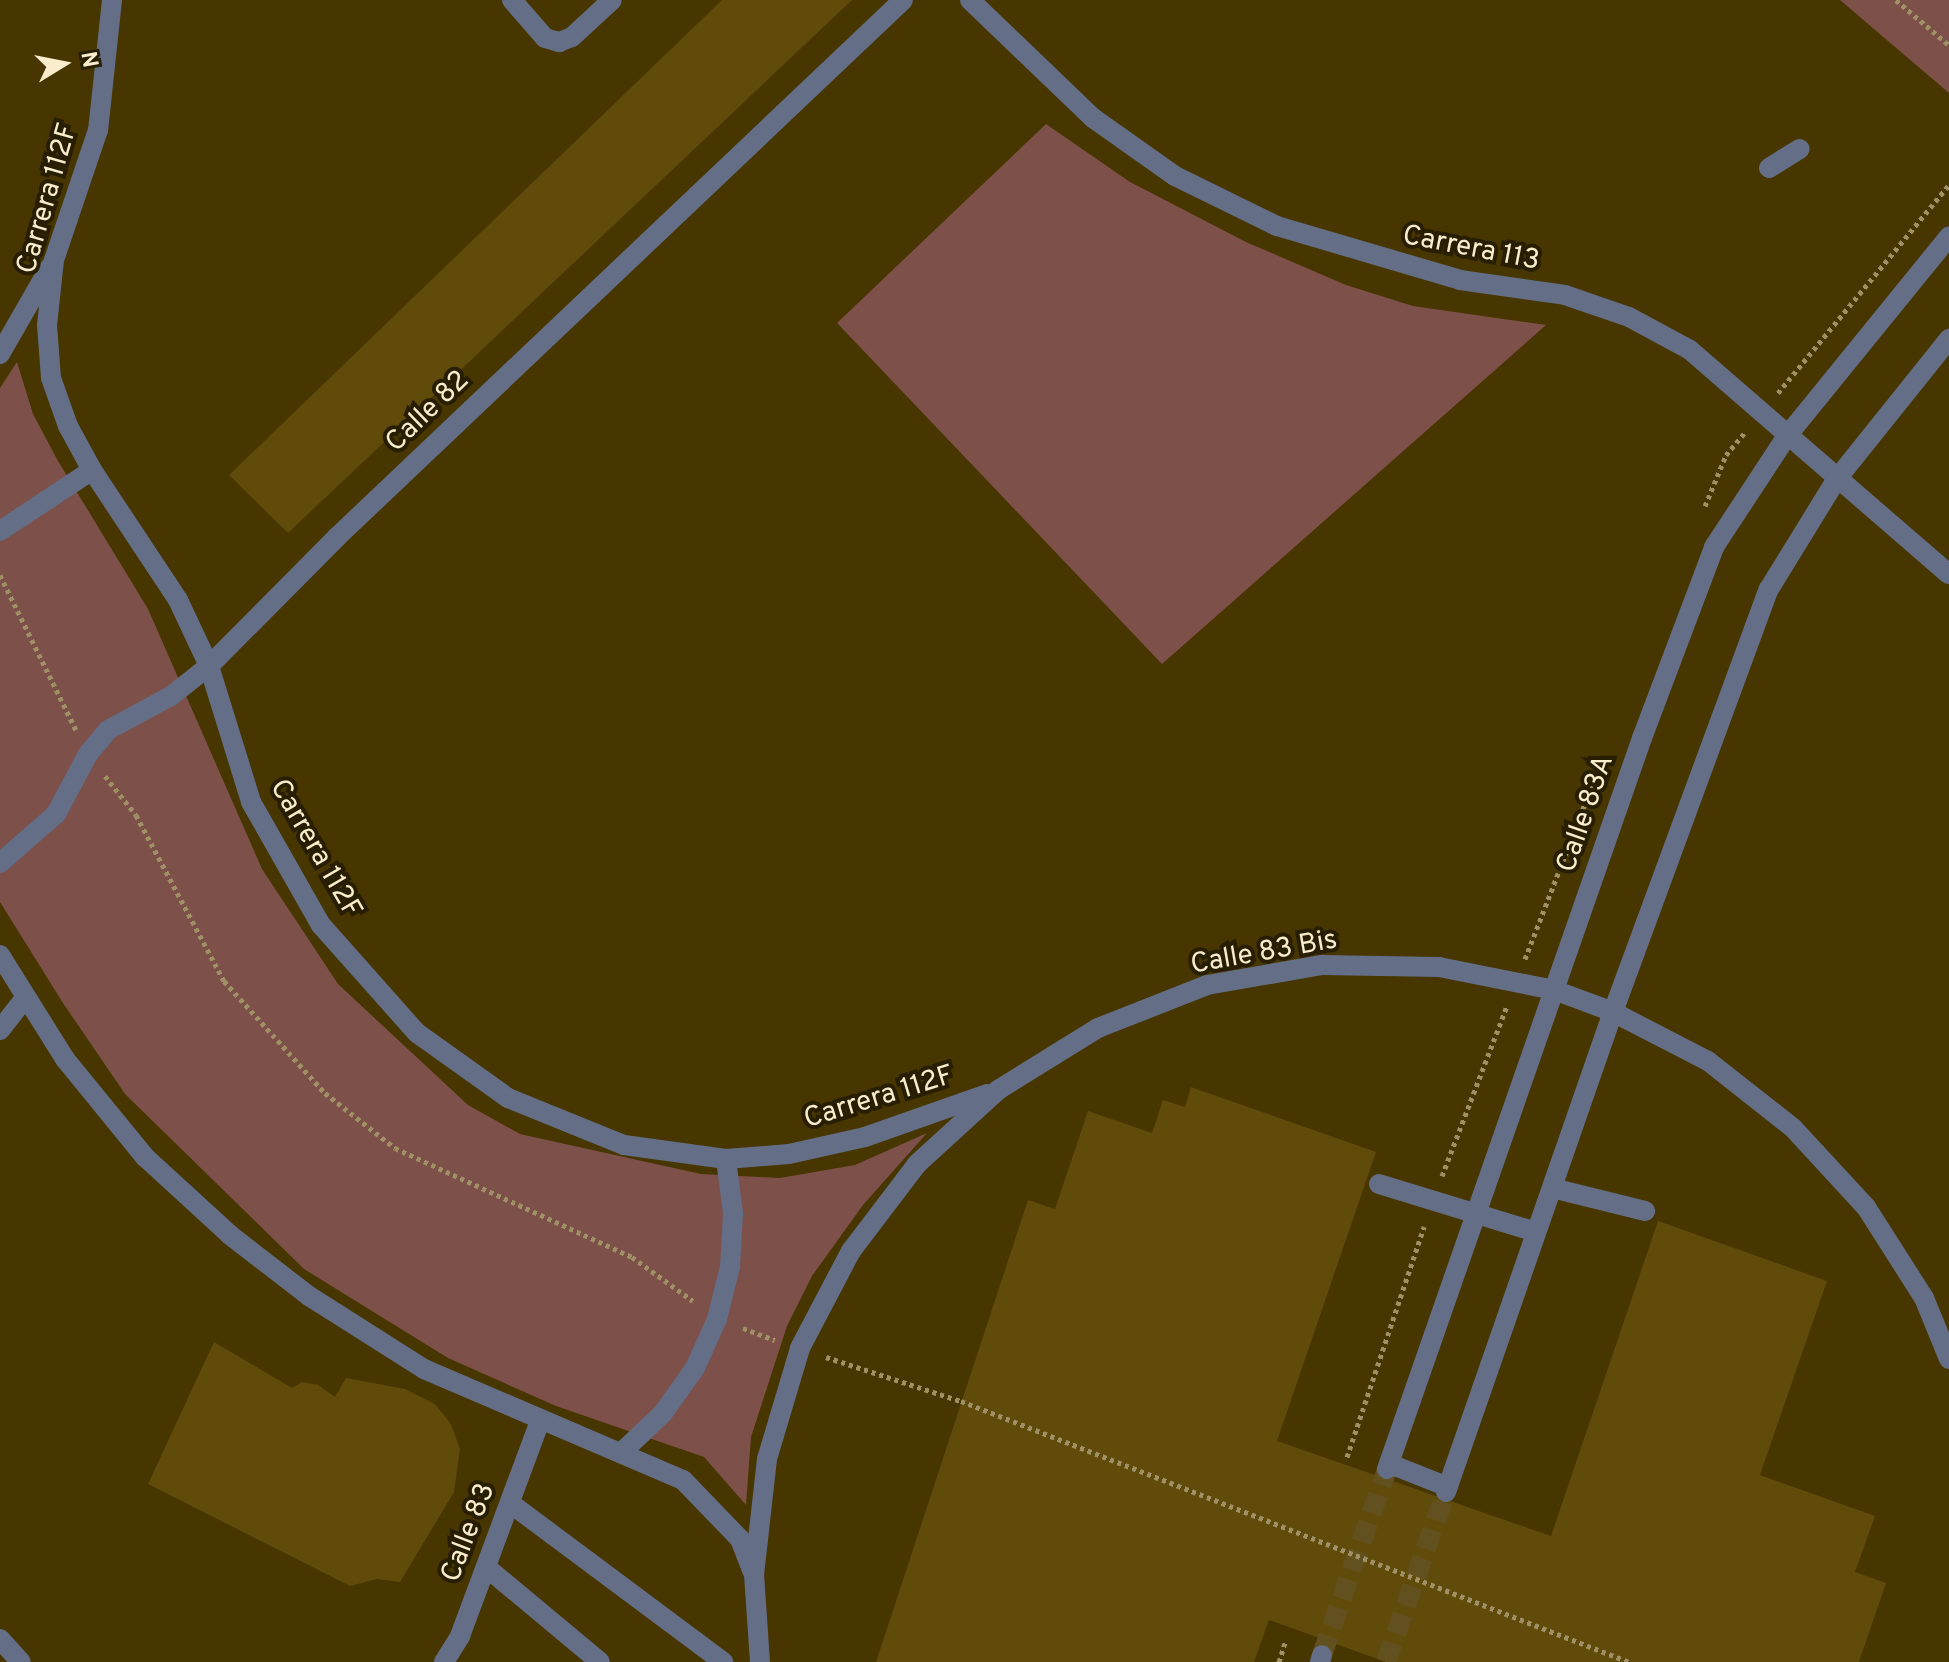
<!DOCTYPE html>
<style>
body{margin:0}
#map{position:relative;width:1949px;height:1662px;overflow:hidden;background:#473600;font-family:Overpass,sans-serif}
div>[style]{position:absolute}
.green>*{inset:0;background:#7d5049}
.building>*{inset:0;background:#604b0a}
.minor-tunnel>*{height:20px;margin-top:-10px;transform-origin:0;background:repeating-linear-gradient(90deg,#62511f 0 20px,transparent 0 30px)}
.path>*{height:5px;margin-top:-2.5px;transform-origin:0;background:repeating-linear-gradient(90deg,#9f9065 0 4px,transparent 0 8px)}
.minor>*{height:20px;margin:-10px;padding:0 10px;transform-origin:10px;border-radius:10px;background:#646e86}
span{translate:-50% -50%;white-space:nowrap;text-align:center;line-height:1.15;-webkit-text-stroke:8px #281e03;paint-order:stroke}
.street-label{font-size:28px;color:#faedcd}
.north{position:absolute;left:24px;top:24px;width:80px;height:80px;-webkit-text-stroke:6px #281e03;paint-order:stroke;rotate:80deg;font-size:22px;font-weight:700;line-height:32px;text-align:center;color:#faedcd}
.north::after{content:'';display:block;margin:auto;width:28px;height:36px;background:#faedcd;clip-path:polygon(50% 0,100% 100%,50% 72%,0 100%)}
</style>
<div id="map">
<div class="green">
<div style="clip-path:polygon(1840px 0,1949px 0,1949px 93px)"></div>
<div style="clip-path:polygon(1046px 124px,1130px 182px,1246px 242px,1346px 285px,1413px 306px,1546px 325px,1162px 664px,837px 323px)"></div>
<div style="clip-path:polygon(17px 362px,33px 414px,58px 461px,148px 609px,262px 869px,338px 984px,468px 1105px,520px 1134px,701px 1174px,780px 1178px,855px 1165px,927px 1133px,863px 1205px,812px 1276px,787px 1326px,751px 1437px,746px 1505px,704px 1457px,556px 1406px,448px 1358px,304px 1269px,125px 1094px,63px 1003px,0 902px,0 388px)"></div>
</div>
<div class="building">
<div style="clip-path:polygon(722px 0,852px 0,288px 533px,229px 475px)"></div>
<div style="clip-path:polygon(1191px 1087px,1376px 1152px,1277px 1441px,1551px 1536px,1658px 1221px,1827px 1281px,1760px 1475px,1875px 1516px,1855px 1572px,1886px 1583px,1859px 1662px,1386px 1662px,1269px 1620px,1254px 1662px,876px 1662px,1028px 1200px,1055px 1209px,1088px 1111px,1152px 1133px,1163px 1100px,1185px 1107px)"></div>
<div style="clip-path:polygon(214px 1342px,292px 1388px,302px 1382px,318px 1385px,335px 1397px,346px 1378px,405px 1389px,435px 1404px,451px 1424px,460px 1449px,454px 1492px,400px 1582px,377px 1579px,350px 1586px,148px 1484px)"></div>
</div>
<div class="minor-tunnel">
<div style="left:1322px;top:1655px;width:197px;rotate:-70.7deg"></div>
<div style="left:1386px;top:1662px;width:180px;rotate:-70.6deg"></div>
</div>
<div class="path">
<div style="left:1896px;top:0;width:70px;rotate:40.3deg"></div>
<div style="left:1778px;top:393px;width:269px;rotate:-50.6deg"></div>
<div style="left:1705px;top:506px;width:55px;rotate:-67.6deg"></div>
<div style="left:1726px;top:455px;width:31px;rotate:-50deg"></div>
<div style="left:0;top:575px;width:173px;rotate:63.9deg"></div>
<div style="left:105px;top:776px;width:50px;rotate:51.5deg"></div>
<div style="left:136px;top:815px;width:188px;rotate:62.1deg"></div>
<div style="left:224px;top:981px;width:151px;rotate:48deg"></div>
<div style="left:325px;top:1093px;width:89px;rotate:38.2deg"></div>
<div style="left:395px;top:1148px;width:261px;rotate:24.7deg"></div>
<div style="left:632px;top:1257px;width:75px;rotate:35.8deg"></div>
<div style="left:1525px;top:959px;width:194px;rotate:-68.9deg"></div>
<div style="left:1442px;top:1176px;width:182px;rotate:-69.1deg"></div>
<div style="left:743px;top:1328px;width:34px;rotate:21deg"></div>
<div style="left:826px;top:1357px;width:142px;rotate:18.1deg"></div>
<div style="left:961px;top:1401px;width:717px;rotate:21.34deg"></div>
<div style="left:1347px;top:1457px;width:243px;rotate:-71.5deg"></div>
<div style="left:1279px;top:1662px;width:21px;rotate:-73deg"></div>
</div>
<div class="minor">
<div style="left:112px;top:0;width:131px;rotate:96.1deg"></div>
<div style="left:98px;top:130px;width:137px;rotate:108.7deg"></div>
<div style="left:54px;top:260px;width:65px;rotate:96.1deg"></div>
<div style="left:47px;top:325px;width:53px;rotate:85.7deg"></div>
<div style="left:51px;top:378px;width:51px;rotate:70.5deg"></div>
<div style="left:68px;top:426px;width:50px;rotate:61.4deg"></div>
<div style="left:92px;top:470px;width:156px;rotate:56.5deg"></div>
<div style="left:178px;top:600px;width:73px;rotate:64.8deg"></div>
<div style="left:209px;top:666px;width:142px;rotate:72.8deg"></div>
<div style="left:251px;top:802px;width:142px;rotate:60.4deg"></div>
<div style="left:321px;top:925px;width:144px;rotate:48.4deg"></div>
<div style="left:417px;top:1033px;width:112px;rotate:35.5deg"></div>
<div style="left:508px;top:1098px;width:125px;rotate:22.1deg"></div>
<div style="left:624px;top:1145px;width:103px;rotate:7.8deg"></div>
<div style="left:726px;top:1159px;width:63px;rotate:-4.5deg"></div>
<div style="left:789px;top:1154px;width:78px;rotate:-12.6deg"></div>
<div style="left:865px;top:1137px;width:129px;rotate:-19.4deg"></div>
<div style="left:512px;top:0;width:50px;rotate:49deg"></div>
<div style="left:545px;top:38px;width:15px;rotate:16deg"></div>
<div style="left:559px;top:42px;width:14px;rotate:-21deg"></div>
<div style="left:572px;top:37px;width:54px;rotate:-42.8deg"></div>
<div style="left:970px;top:0;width:170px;rotate:43.8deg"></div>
<div style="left:1093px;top:118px;width:100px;rotate:35.3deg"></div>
<div style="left:1175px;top:176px;width:114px;rotate:26.1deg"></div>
<div style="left:1277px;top:226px;width:191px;rotate:16.4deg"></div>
<div style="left:1460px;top:280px;width:106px;rotate:8.1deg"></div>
<div style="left:1565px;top:295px;width:68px;rotate:19deg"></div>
<div style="left:1629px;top:317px;width:69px;rotate:28.4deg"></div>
<div style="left:1690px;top:350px;width:342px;rotate:40.9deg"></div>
<div style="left:1769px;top:168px;width:36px;rotate:-32deg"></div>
<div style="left:0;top:354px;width:100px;rotate:-60.1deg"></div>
<div style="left:0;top:531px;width:110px;rotate:-33.5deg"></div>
<div style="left:0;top:863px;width:74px;rotate:-41.2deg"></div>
<div style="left:56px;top:814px;width:68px;rotate:-61.9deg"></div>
<div style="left:88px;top:754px;width:31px;rotate:-50deg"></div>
<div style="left:108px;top:730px;width:72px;rotate:-28.4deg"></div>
<div style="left:171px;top:696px;width:48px;rotate:-38.3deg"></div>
<div style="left:209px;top:666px;width:182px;rotate:-45.2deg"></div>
<div style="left:337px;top:537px;width:780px;rotate:-43.49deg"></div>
<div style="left:0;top:955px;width:123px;rotate:58deg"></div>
<div style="left:65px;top:1059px;width:127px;rotate:50.8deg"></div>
<div style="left:145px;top:1157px;width:115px;rotate:42.5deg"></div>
<div style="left:230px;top:1235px;width:100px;rotate:37.7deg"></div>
<div style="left:309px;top:1296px;width:136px;rotate:32.4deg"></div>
<div style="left:424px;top:1369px;width:282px;rotate:23.2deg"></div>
<div style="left:683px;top:1480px;width:82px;rotate:46deg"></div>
<div style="left:740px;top:1539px;width:34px;rotate:69deg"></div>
<div style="left:0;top:1030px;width:41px;rotate:-52deg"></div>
<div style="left:1379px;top:1184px;width:164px;rotate:17deg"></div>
<div style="left:1552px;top:1188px;width:96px;rotate:13.9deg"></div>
<div style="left:623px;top:1451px;width:55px;rotate:-43.5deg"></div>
<div style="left:663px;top:1413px;width:55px;rotate:-54.6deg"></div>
<div style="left:695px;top:1368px;width:54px;rotate:-65.8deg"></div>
<div style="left:717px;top:1319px;width:54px;rotate:-76deg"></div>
<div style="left:730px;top:1267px;width:54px;rotate:-86.8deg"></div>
<div style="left:733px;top:1213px;width:54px;rotate:-97.4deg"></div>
<div style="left:1390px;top:1464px;width:62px;rotate:21.6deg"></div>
<div style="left:1387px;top:1469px;width:774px;rotate:-70.77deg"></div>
<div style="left:1642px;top:738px;width:204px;rotate:-69.3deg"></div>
<div style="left:1714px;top:547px;width:133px;rotate:-56.7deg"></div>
<div style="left:1787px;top:436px;width:257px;rotate:-50.9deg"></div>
<div style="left:1446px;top:1492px;width:508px;rotate:-70.82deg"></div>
<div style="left:1613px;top:1012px;width:451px;rotate:-69.8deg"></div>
<div style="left:1769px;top:589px;width:128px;rotate:-58.4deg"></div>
<div style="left:1836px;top:480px;width:181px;rotate:-51.3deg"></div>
<div style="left:510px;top:1503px;width:266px;rotate:36.7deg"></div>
<div style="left:486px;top:1567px;width:148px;rotate:39.8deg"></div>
<div style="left:0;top:1639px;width:31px;rotate:48deg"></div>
<div style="left:444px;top:1662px;width:31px;rotate:-58deg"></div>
<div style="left:460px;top:1636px;width:229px;rotate:-69.6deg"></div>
<div style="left:760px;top:1662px;width:87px;rotate:-93.9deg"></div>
<div style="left:754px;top:1575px;width:117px;rotate:-83.6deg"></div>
<div style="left:767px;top:1459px;width:116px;rotate:-73.4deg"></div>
<div style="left:800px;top:1348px;width:110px;rotate:-62.3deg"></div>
<div style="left:851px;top:1251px;width:109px;rotate:-52.8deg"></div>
<div style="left:917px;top:1164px;width:110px;rotate:-42.4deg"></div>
<div style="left:998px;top:1090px;width:118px;rotate:-31.8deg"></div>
<div style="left:1098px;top:1028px;width:117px;rotate:-21.5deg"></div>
<div style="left:1207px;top:985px;width:117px;rotate:-9.9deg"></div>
<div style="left:1322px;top:965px;width:117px;rotate:1deg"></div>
<div style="left:1439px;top:967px;width:117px;rotate:11.3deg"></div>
<div style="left:1554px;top:990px;width:63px;rotate:20.4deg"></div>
<div style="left:1613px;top:1012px;width:107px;rotate:27.3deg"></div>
<div style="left:1708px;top:1061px;width:108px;rotate:38.2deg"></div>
<div style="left:1793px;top:1128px;width:108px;rotate:47.3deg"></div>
<div style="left:1866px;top:1207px;width:108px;rotate:57.5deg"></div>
<div style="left:1924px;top:1298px;width:66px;rotate:67.7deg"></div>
<div style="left:1320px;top:1662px;width:7px;rotate:-74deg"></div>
</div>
<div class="street-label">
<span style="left:48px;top:199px;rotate:-74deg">Carrera 112F</span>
<span style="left:1471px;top:249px;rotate:11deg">Carrera 113</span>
<span style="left:428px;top:412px;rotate:-44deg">Calle 82</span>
<span style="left:1586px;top:814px;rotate:-71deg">Calle 83A</span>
<span style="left:315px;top:849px;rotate:60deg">Carrera 112F</span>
<span style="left:1264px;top:953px;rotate:-10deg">Calle 83 Bis</span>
<span style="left:879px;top:1098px;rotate:-17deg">Carrera 112F</span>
<span style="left:469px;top:1533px;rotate:-69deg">Calle 83</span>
</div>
<div class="north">N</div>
</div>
